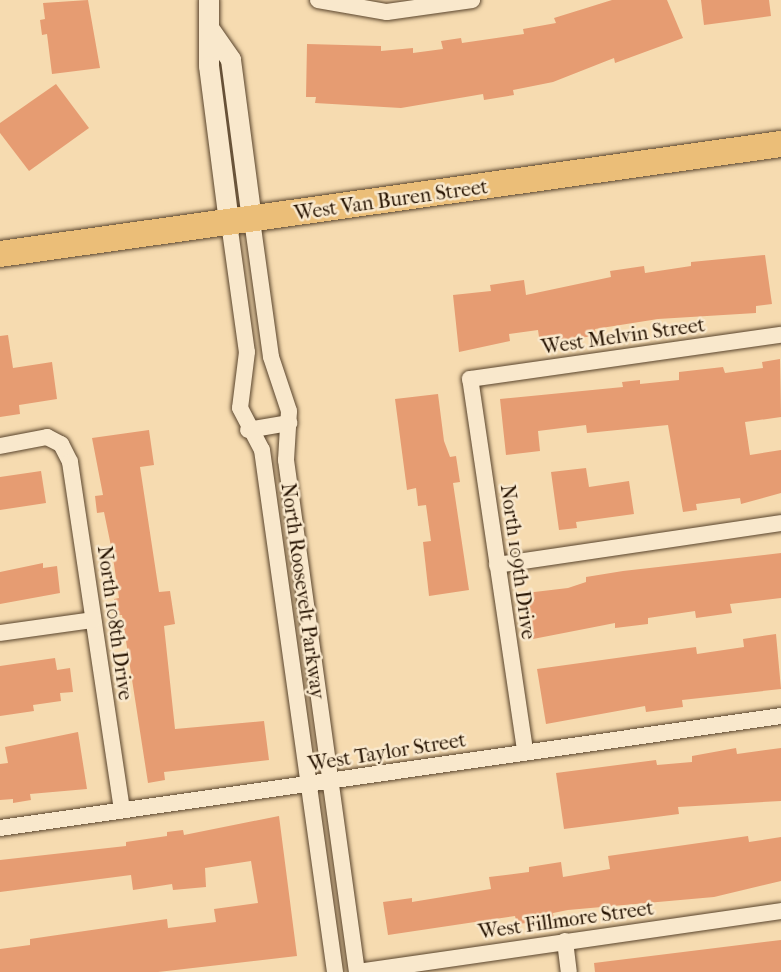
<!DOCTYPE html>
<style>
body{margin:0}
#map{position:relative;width:781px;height:972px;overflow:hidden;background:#f6dbb0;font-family:"IM FELL French Canon",serif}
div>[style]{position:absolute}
.building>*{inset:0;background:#e69c72}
.roads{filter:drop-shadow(0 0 2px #59442c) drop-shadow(0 0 2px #59442c)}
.minor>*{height:16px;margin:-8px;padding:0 8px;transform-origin:8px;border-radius:8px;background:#f9e8cc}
.tertiary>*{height:20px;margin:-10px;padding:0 10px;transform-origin:10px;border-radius:10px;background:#f9e8cc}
.primary>*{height:26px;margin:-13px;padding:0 13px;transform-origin:13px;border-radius:13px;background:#ebbe78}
span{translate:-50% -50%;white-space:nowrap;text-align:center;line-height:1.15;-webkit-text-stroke:5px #f9e8cc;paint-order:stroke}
.street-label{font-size:20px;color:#251200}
</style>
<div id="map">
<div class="building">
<div style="clip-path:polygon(88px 0,100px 68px,52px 74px,47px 34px,42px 35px,40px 20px,45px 19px,43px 3px)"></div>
<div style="clip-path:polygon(612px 0,667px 0,683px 38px,615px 63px,614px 58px,553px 82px,513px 90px,514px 95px,484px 100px,483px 94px,401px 108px,315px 103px,316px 97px,306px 97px,307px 44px,381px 46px,381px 51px,413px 48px,413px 53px,443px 49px,441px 41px,461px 38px,462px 43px,524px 34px,523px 29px,556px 23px,554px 18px)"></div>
<div style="clip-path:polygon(701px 0,769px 0,771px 16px,704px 25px)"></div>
<div style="clip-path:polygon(56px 84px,89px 128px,29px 171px,0 133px,0 123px)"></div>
<div style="clip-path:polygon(765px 255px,772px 304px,756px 306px,756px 313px,658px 319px,595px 329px,596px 336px,558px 340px,557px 335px,539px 337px,538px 330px,509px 334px,510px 341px,459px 352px,453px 295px,491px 291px,490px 285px,524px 280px,526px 295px,611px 277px,610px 271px,644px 266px,645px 273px,691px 266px,691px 262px)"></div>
<div style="clip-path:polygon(8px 335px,13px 368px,52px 362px,57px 399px,19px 405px,20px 414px,0 417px,0 336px)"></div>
<div style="clip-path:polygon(780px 359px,781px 417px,745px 422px,750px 455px,781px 450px,781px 493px,741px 504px,740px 498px,696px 504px,697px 510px,683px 512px,668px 425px,587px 433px,586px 425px,538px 431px,540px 451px,506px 455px,500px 399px,623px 387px,622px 382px,640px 380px,640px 384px,679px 380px,679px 372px,723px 367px,725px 373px,763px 368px,762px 362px)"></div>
<div style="clip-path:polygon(438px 394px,444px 441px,450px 457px,456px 456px,460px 482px,453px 483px,469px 590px,429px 596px,423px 542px,431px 541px,426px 505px,418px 506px,416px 488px,407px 490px,395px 399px)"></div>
<div style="clip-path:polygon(149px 430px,154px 465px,140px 467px,159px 592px,170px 591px,175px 624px,164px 626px,175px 729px,264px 721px,269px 760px,164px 772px,165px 780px,148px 783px,122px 615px,116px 615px,114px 599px,119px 598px,112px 551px,104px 512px,97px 513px,95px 496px,103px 495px,92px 438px)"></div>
<div style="clip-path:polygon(586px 468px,589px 487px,629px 481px,634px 514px,576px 522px,577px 528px,559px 530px,551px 472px)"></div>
<div style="clip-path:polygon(41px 471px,46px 503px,0 510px,0 477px)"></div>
<div style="clip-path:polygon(781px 553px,781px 598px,730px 604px,732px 613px,696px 618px,695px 611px,648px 618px,648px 624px,615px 628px,615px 623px,533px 639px,526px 593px,568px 588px,586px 582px,586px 577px,623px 571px)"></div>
<div style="clip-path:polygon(43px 563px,43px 568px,57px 566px,60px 593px,0 604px,0 572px)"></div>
<div style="clip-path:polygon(776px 634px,781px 689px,682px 700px,683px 707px,646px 712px,645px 706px,546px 724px,537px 669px,696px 647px,697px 654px,744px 647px,743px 639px)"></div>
<div style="clip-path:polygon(55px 658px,57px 670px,70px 668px,73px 692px,60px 693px,61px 701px,33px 705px,34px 711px,0 716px,0 666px)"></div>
<div style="clip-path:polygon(78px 732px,87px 789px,30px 794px,31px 800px,13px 803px,13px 799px,0 800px,0 764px,8px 763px,5px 747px)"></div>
<div style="clip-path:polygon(736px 748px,737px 754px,781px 748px,781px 801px,678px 807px,679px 814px,564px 829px,556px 773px,656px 760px,657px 765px,692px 762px,692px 756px)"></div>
<div style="clip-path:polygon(279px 816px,297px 956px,158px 972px,0 972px,0 949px,30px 945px,30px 939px,167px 919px,168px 928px,216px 922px,214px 909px,258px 903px,251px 861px,205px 868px,206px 887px,173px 890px,172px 884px,133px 890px,131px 875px,0 892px,0 860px,126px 846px,126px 842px,167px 836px,167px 832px,183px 830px,184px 835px)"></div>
<div style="clip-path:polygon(748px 836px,749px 842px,781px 837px,781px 881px,714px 897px,568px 910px,553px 913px,554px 920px,537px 922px,517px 924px,515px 916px,388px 935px,383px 902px,412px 898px,412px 902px,491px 889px,489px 877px,529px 872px,529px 867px,561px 862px,563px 877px,610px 869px,608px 856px)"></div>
<div style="clip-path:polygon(781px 940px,781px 972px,595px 972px,594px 963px)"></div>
</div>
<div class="roads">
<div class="minor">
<div style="left:318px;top:0;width:70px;rotate:9.9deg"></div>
<div style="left:387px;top:12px;width:86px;rotate:-8deg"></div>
<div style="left:252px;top:220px;width:138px;rotate:82.1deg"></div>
<div style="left:271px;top:357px;width:57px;rotate:71.6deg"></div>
<div style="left:289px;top:411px;width:49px;rotate:93.5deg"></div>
<div style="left:286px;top:460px;width:517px;rotate:82.11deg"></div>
<div style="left:229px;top:223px;width:130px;rotate:82.1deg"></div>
<div style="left:247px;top:352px;width:56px;rotate:97.1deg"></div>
<div style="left:240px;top:408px;width:47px;rotate:62.4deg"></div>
<div style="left:262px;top:450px;width:527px;rotate:82.04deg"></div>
<div style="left:248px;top:430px;width:42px;rotate:-9.7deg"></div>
<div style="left:0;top:446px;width:48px;rotate:-10.8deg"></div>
<div style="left:47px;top:437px;width:16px;rotate:27deg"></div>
<div style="left:61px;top:444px;width:20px;rotate:63deg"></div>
<div style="left:70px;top:462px;width:352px;rotate:81.5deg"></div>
<div style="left:497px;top:565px;width:287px;rotate:-8.4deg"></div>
<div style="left:0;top:633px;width:94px;rotate:-8deg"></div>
<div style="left:525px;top:750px;width:375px;rotate:-98.4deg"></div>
<div style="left:470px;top:379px;width:314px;rotate:-8.1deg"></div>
<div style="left:0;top:828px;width:789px;rotate:-8.16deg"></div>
<div style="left:565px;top:941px;width:31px;rotate:83deg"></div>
<div style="left:358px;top:972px;width:427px;rotate:-8.2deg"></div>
</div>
<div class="tertiary">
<div style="left:209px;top:0;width:66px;rotate:90deg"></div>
<div style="left:209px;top:66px;width:158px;rotate:82.7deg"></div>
<div style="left:211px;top:31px;width:35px;rotate:55deg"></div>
<div style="left:231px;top:60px;width:161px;rotate:82.5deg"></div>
</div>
<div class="primary">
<div style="left:0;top:254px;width:789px;rotate:-8.02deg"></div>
</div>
</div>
<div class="street-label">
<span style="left:391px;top:200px;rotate:-8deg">West Van Buren Street</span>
<span style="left:623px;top:336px;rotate:-8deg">West Melvin Street</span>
<span style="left:518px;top:562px;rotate:82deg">North 109th Drive</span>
<span style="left:303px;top:591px;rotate:82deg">North Roosevelt Parkway</span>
<span style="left:115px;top:623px;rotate:82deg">North 108th Drive</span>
<span style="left:387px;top:752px;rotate:-9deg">West Taylor Street</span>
<span style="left:566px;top:920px;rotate:-8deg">West Fillmore Street</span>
</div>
</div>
